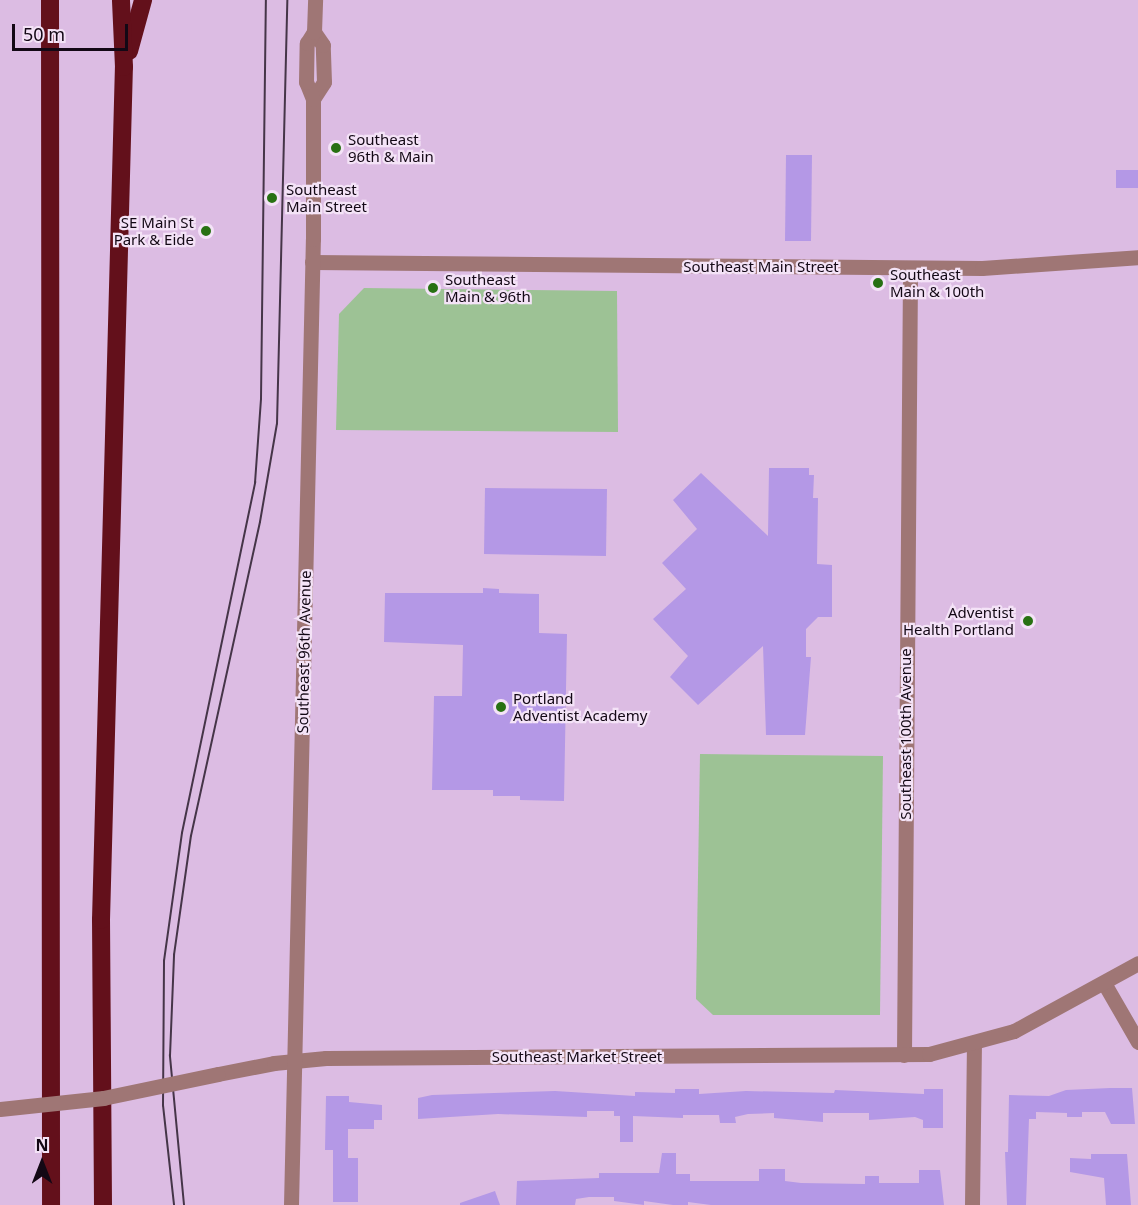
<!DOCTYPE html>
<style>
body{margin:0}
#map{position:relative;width:1138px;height:1205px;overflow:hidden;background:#dcbce3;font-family:"Noto Sans",sans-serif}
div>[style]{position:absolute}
.green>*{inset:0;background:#9dc295}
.building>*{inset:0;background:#b498e6}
.minor>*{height:15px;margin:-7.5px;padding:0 7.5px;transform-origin:7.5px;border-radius:7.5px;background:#9f7675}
.tertiary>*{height:15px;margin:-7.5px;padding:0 7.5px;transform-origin:7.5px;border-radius:7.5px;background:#9f7675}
.motorway>*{height:18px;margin:-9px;padding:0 9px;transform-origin:9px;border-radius:9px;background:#63101b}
.tram>*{height:1.5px;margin:-0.75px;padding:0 0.75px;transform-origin:0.75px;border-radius:0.75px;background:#453548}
.tertiary-bridge>*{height:15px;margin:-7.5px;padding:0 7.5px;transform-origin:7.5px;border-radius:7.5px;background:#9f7675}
.dots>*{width:16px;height:16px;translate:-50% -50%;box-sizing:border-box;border:3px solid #f4e3f7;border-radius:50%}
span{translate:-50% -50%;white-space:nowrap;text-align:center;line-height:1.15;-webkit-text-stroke:4.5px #f4e3f7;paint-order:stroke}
.poi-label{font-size:15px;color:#130815}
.left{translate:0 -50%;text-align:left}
.right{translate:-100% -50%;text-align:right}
.street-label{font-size:15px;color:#130815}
.north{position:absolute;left:12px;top:1133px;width:60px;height:60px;-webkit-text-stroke:4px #f4e3f7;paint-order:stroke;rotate:0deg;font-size:16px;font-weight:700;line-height:24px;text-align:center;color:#130815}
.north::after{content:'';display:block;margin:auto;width:21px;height:27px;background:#130815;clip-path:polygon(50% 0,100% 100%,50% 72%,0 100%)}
.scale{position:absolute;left:12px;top:24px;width:116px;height:27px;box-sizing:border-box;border:3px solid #130815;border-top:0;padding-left:8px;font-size:18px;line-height:21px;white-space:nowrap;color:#130815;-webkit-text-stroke:4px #f4e3f7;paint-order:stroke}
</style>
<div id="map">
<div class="green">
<div style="clip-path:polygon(364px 288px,617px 291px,618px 432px,336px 430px,339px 314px)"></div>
<div style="clip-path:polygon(700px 754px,883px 756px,880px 1015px,713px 1015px,696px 999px)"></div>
</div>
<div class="building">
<div style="clip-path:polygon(786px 155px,812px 155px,811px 241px,785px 241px)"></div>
<div style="clip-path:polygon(1116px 170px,1138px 170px,1138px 188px,1116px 188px)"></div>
<div style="clip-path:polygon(769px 468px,809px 468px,809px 475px,814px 475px,813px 498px,818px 498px,817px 564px,832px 565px,832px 617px,818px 617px,806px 629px,806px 657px,811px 657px,805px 735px,766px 735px,763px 646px,698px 705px,670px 677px,688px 656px,653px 619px,686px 589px,662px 563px,697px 529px,673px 500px,701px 473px,768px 536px)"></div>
<div style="clip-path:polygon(485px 488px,607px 489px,606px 556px,484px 554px)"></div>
<div style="clip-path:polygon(483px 588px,499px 589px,499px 593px,539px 594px,539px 633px,567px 634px,564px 801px,520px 800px,520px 796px,493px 796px,493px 790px,432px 790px,434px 696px,462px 696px,463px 645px,384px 642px,385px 593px,483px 593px)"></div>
<div style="clip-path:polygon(1110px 1088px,1132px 1088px,1135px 1124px,1111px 1124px,1105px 1112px,1082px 1112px,1082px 1117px,1067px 1117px,1067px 1113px,1036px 1112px,1036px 1119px,1029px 1119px,1026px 1205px,1007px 1205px,1005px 1152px,1008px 1152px,1009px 1095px,1049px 1096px,1066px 1090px)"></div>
<div style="clip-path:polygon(675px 1089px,699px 1089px,699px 1094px,746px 1091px,834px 1093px,835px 1090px,924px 1094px,924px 1089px,943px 1089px,943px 1128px,923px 1128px,923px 1120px,915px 1117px,869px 1120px,869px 1113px,823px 1113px,823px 1122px,774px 1118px,774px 1113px,748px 1114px,735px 1117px,736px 1123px,720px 1123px,719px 1115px,683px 1115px,683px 1118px,633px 1116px,633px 1142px,620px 1142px,620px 1116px,614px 1116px,614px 1111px,587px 1111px,587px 1117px,498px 1114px,418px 1119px,418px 1098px,432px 1095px,555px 1091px,635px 1096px,635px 1092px,675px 1093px)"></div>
<div style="clip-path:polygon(326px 1096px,349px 1096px,349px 1102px,382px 1105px,382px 1120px,374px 1120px,374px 1129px,348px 1129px,348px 1158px,358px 1158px,358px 1202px,333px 1202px,333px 1150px,325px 1150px)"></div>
<div style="clip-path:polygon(662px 1153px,676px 1153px,676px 1174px,690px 1174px,690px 1181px,759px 1181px,759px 1169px,785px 1169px,785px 1181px,801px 1183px,865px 1184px,865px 1176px,879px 1176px,879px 1183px,919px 1183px,919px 1170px,940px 1170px,944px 1205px,711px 1205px,688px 1202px,688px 1205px,673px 1205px,644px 1201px,644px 1205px,614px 1201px,614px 1197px,589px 1197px,576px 1199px,575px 1205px,516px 1205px,517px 1181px,599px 1178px,599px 1173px,659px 1173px)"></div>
<div style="clip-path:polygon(1091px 1154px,1127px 1154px,1131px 1205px,1106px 1205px,1104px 1178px,1070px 1172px,1070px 1158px,1091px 1159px)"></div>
<div style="clip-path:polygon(495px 1191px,500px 1205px,460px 1205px,460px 1203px)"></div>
</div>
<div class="minor">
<div style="left:1104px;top:983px;width:68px;rotate:60deg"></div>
<div style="left:904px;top:1055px;width:787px;rotate:-89.56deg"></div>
<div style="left:972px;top:1205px;width:160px;rotate:-89.3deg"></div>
</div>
<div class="tertiary">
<div style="left:313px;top:99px;width:20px;rotate:-57deg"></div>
<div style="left:324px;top:82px;width:37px;rotate:-92deg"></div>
<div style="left:323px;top:45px;width:16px;rotate:-125deg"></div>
<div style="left:312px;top:262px;width:670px;rotate:0.51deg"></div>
<div style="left:982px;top:268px;width:156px;rotate:-4deg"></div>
<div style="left:218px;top:1074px;width:57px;rotate:-11.1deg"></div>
<div style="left:274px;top:1063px;width:52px;rotate:-5.5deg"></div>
<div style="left:326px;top:1058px;width:603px;rotate:-0.38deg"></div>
<div style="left:929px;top:1054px;width:88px;rotate:-15.1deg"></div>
<div style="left:1014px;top:1031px;width:141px;rotate:-28.7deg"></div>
<div style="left:291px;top:1205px;width:966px;rotate:-88.7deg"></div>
<div style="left:313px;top:239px;width:140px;rotate:-90deg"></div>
<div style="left:313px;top:99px;width:18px;rotate:-112deg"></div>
<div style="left:306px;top:82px;width:39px;rotate:-89deg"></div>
<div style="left:307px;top:43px;width:13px;rotate:-58deg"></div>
<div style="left:314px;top:32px;width:32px;rotate:-88deg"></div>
</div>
<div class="motorway">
<div style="left:50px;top:0;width:1205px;rotate:89.95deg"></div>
<div style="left:129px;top:51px;width:53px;rotate:-74.6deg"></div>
<div style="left:103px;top:1205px;width:285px;rotate:-90.4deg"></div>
<div style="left:101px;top:920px;width:853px;rotate:-88.46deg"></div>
<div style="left:124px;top:67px;width:67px;rotate:-92.6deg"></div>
</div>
<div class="tram">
<div style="left:174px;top:1205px;width:100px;rotate:-96.3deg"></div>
<div style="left:163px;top:1106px;width:145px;rotate:-89.6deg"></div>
<div style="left:164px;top:961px;width:129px;rotate:-82deg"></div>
<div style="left:182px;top:833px;width:358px;rotate:-78.2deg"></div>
<div style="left:255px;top:483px;width:84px;rotate:-85.9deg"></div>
<div style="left:261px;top:399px;width:399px;rotate:-89.3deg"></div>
<div style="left:184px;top:1205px;width:150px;rotate:-95.4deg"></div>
<div style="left:170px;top:1056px;width:101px;rotate:-87.7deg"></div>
<div style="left:174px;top:955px;width:120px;rotate:-81.9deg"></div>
<div style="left:191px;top:836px;width:321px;rotate:-77.6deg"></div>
<div style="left:260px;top:522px;width:99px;rotate:-80.2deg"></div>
<div style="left:277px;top:424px;width:424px;rotate:-88.6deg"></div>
</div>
<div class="tertiary-bridge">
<div style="left:0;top:1109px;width:104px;rotate:-6.1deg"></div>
<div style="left:103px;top:1098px;width:117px;rotate:-11.8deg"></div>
</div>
<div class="dots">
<div style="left:336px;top:148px;background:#287113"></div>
<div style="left:272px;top:198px;background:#287113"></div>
<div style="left:206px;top:231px;background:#287113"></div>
<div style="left:878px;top:283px;background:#287113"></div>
<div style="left:433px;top:288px;background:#287113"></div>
<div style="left:1028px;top:621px;background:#287113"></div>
<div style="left:501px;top:707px;background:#287113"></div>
</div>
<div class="poi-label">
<span class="left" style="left:348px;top:148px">Southeast<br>96th &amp; Main</span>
<span class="left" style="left:286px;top:198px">Southeast<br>Main Street</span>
<span class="right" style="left:194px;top:231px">SE Main St<br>Park &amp; Eide</span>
<span class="left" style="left:890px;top:283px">Southeast<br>Main &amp; 100th</span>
<span class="left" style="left:445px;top:288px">Southeast<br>Main &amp; 96th</span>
<span class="right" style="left:1014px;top:621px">Adventist<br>Health Portland</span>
<span class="left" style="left:513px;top:707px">Portland<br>Adventist Academy</span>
</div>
<div class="street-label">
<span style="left:761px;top:267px">Southeast Main Street</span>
<span style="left:304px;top:652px;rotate:-89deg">Southeast 96th Avenue</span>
<span style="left:906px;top:734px;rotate:-90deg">Southeast 100th Avenue</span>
<span style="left:577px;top:1057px">Southeast Market Street</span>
</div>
<div class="north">N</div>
<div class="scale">50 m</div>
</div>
